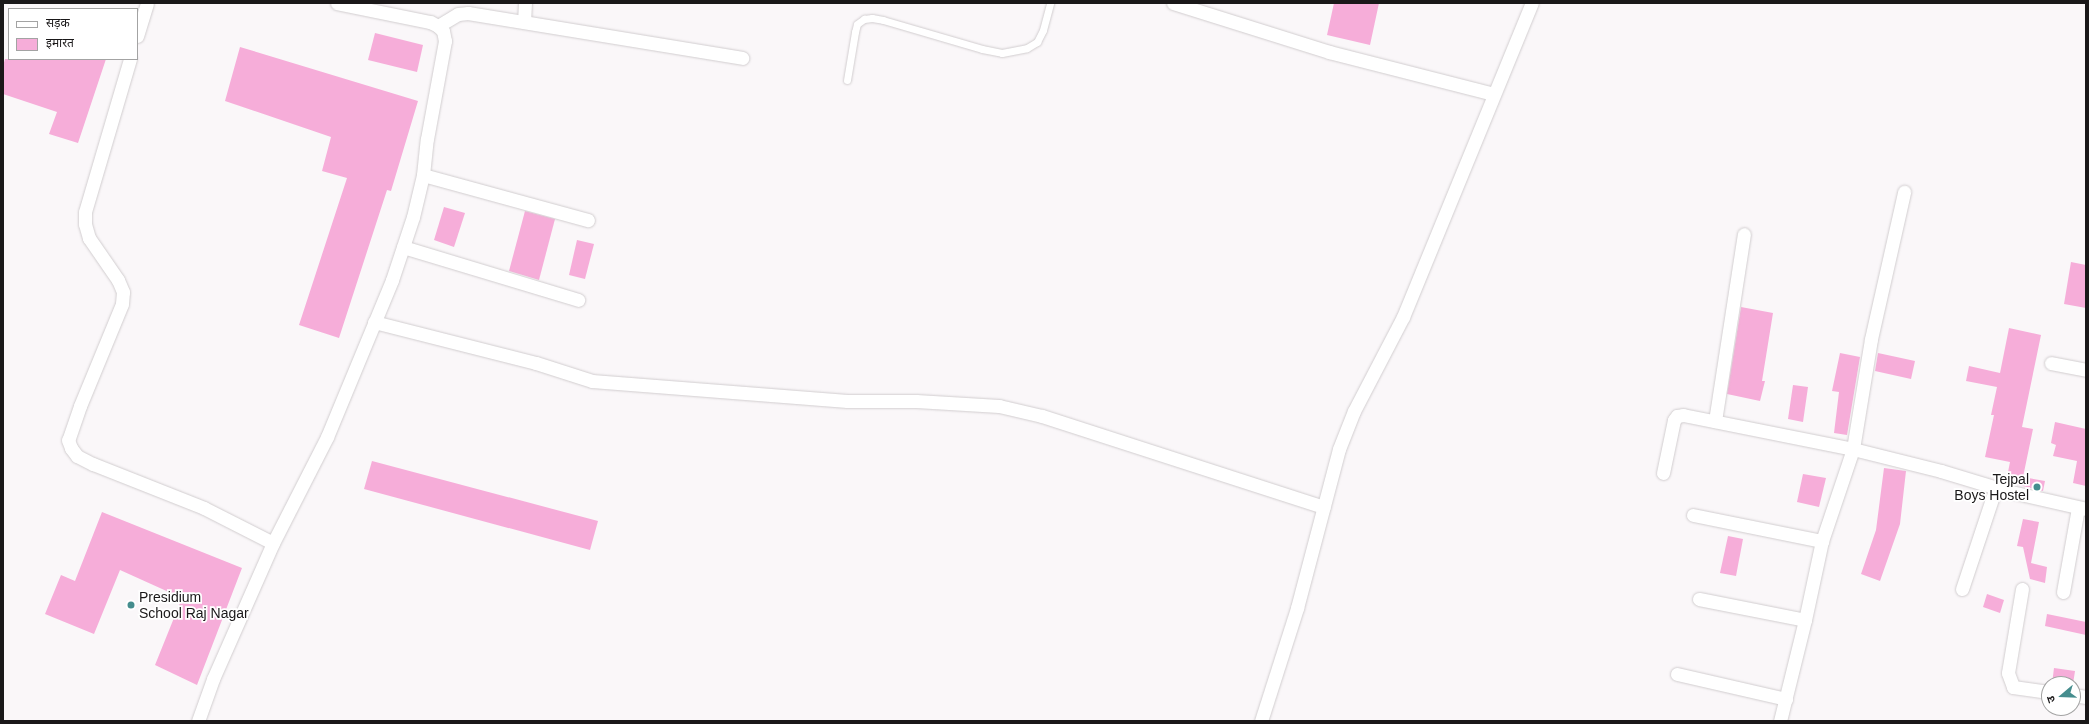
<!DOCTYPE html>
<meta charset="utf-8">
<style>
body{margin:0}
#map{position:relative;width:2089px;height:724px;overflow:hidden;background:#faf7f9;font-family:Arial,"Noto Sans Devanagari",sans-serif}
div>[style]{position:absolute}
.building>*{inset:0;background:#f6add9}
.roads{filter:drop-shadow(0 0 1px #d1cdcf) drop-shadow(0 0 1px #d1cdcf)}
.service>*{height:7px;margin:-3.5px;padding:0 3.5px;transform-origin:3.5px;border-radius:3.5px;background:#fff}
.minor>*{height:13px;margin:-6.5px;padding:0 6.5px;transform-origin:6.5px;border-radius:6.5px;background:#fff}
.dots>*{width:11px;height:11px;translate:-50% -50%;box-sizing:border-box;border:2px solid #fff;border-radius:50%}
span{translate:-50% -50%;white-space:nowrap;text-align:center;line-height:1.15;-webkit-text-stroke:3.5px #fff;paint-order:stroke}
.poi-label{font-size:14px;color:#1a1819}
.right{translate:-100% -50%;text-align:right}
.left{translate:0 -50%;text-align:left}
.frame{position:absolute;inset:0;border:4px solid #1a1819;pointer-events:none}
.legend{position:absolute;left:8px;top:8px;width:130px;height:52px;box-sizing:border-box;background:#fff;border:1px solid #a3a3a3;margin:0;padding:5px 7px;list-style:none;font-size:12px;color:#1a1819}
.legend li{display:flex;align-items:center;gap:8px;height:20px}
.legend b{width:20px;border:1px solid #a3a3a3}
.north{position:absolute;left:2041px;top:676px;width:40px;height:40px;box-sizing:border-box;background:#fff;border:1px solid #a3a3a3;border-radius:50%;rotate:251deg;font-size:11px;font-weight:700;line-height:16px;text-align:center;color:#1a1819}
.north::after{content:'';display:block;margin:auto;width:14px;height:18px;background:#458d8e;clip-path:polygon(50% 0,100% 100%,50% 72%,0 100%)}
</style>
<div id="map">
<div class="building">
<div style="clip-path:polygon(1334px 3px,1379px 3px,1370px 45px,1327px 35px)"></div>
<div style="clip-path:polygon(375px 33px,423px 45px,417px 72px,368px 60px)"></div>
<div style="clip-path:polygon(240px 47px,418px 101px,391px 191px,387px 190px,339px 338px,299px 325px,347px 178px,322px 171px,331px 137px,225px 101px)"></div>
<div style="clip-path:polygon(5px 59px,106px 59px,78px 143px,49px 134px,57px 112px,3px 94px,3px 66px)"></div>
<div style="clip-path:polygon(444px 207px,465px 213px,454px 247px,434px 240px)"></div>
<div style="clip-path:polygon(525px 211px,555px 219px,539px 280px,509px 271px)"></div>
<div style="clip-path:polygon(577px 240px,594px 244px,585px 279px,569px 275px)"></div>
<div style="clip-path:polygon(2071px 262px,2086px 265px,2086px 308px,2064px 304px)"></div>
<div style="clip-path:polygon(1741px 307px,1773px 313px,1762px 381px,1765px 381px,1760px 401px,1727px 394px)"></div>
<div style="clip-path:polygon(2009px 328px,2041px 335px,2022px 427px,2033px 429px,2023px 477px,2045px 481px,2043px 491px,2006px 482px,2010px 462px,1985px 457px,1994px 415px,1991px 415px,1997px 387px,1966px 381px,1969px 366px,2000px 373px)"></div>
<div style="clip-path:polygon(1840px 353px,1860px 357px,1847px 435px,1834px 433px,1839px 392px,1832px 391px)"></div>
<div style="clip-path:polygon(1878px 353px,1915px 361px,1911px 379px,1875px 371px)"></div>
<div style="clip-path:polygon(1793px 385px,1808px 387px,1803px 422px,1788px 419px)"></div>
<div style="clip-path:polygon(2055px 422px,2086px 429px,2086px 486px,2073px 483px,2077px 461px,2053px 456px,2056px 445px,2051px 443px)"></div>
<div style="clip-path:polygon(372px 461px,598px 521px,590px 550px,364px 489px)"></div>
<div style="clip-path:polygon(1884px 468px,1906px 471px,1900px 524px,1880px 581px,1861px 574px,1876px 530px)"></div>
<div style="clip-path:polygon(1803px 474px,1826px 478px,1819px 507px,1797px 502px)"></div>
<div style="clip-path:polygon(102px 512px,242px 568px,197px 685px,155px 665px,182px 598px,120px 570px,94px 634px,45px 614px,61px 575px,75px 581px)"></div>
<div style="clip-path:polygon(2023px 519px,2039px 522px,2031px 563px,2047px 567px,2045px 583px,2030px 579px,2023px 547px,2017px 546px)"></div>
<div style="clip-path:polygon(1728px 536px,1743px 539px,1736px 576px,1720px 573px)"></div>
<div style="clip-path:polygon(1987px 594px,2004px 600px,2000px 613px,1983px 607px)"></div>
<div style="clip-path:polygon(2047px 614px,2086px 622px,2086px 635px,2045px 626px)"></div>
<div style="clip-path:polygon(2054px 668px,2075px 671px,2073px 684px,2052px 684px)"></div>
</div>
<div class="roads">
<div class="service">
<div style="left:847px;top:80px;width:49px;rotate:-80.5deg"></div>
<div style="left:855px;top:32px;width:8px;rotate:-76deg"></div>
<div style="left:857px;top:24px;width:9px;rotate:-36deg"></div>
<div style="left:864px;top:19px;width:8px;rotate:-7deg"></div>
<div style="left:872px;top:18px;width:11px;rotate:10deg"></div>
<div style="left:883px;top:20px;width:103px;rotate:16.3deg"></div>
<div style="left:982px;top:49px;width:20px;rotate:11deg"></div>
<div style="left:1002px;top:53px;width:25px;rotate:-11deg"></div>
<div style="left:1027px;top:48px;width:12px;rotate:-31deg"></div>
<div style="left:1037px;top:42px;width:13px;rotate:-63deg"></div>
<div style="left:1043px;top:30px;width:28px;rotate:-75deg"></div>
</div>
<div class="minor">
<div style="left:1173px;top:3px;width:164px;rotate:17.4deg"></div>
<div style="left:1329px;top:52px;width:170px;rotate:14.3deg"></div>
<div style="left:524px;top:22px;width:19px;rotate:-87deg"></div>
<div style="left:438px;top:26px;width:23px;rotate:-31deg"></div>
<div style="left:458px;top:14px;width:10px;rotate:-6deg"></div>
<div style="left:468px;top:13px;width:278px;rotate:9.3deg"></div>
<div style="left:137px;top:36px;width:34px;rotate:-73deg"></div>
<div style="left:130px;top:59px;width:159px;rotate:106.4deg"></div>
<div style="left:85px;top:212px;width:12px;rotate:90deg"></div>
<div style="left:85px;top:224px;width:15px;rotate:74deg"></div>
<div style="left:89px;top:238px;width:51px;rotate:55.4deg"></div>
<div style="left:118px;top:280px;width:13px;rotate:67deg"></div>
<div style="left:123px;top:292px;width:12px;rotate:95deg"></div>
<div style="left:122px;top:304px;width:110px;rotate:112.4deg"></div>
<div style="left:80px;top:406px;width:36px;rotate:109deg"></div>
<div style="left:68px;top:440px;width:9px;rotate:69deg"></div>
<div style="left:71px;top:448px;width:10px;rotate:53deg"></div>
<div style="left:77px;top:456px;width:18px;rotate:27deg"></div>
<div style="left:93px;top:464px;width:119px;rotate:21.6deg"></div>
<div style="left:204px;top:508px;width:77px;rotate:26.9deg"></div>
<div style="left:423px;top:175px;width:171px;rotate:15.3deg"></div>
<div style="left:403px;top:247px;width:183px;rotate:16.8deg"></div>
<div style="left:374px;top:322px;width:167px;rotate:14.2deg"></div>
<div style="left:536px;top:363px;width:59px;rotate:17.8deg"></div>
<div style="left:592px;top:381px;width:256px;rotate:4.5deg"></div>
<div style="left:847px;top:401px;width:69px"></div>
<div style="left:916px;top:401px;width:83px;rotate:3.4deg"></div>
<div style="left:999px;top:406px;width:44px;rotate:13.1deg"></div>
<div style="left:1042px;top:416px;width:296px;rotate:17.9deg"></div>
<div style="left:2051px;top:363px;width:36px;rotate:11deg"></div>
<div style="left:1715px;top:421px;width:189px;rotate:-81.2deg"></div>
<div style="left:1663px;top:473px;width:54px;rotate:-78.3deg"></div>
<div style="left:1674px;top:420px;width:5px;rotate:-53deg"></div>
<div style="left:1677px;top:416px;width:6px;rotate:-9deg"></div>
<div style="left:1683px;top:415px;width:173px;rotate:11.3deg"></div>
<div style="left:1853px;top:449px;width:91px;rotate:14deg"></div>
<div style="left:1941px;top:471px;width:69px;rotate:16.9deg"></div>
<div style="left:2007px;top:491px;width:81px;rotate:12.8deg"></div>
<div style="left:1693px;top:515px;width:132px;rotate:11.4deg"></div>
<div style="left:1962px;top:589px;width:108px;rotate:-71.6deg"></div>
<div style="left:2022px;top:589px;width:85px;rotate:99.5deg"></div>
<div style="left:2008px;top:673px;width:15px;rotate:70deg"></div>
<div style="left:2013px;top:687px;width:36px;rotate:8deg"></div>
<div style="left:2063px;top:592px;width:85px;rotate:-79.9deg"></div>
<div style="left:1699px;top:599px;width:108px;rotate:11.2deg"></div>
<div style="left:1677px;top:674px;width:112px;rotate:12.9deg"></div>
<div style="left:2073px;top:695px;width:13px;rotate:9deg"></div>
<div style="left:198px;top:721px;width:45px;rotate:-70.3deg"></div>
<div style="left:213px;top:679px;width:149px;rotate:-66.2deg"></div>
<div style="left:273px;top:543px;width:119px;rotate:-63deg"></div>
<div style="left:327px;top:437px;width:170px;rotate:-67.5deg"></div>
<div style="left:392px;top:280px;width:66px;rotate:-71.6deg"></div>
<div style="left:413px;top:217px;width:43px;rotate:-76.6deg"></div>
<div style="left:423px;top:175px;width:36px;rotate:-84deg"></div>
<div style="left:427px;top:139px;width:100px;rotate:-79.6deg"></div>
<div style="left:445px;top:41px;width:10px;rotate:-101deg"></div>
<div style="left:443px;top:31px;width:7px;rotate:-135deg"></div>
<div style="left:438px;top:26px;width:9px;rotate:-153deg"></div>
<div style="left:430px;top:22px;width:95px;rotate:-168.5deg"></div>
<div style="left:1261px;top:721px;width:119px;rotate:-72.3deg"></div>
<div style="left:1297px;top:608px;width:164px;rotate:-75.2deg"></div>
<div style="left:1339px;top:449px;width:41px;rotate:-68.5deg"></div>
<div style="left:1354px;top:411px;width:106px;rotate:-62.5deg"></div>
<div style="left:1403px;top:317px;width:339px;rotate:-67.7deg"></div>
<div style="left:1780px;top:721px;width:104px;rotate:-76.1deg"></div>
<div style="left:1805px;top:620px;width:81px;rotate:-77.9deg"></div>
<div style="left:1822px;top:541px;width:97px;rotate:-71.4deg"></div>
<div style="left:1853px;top:449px;width:111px;rotate:-80.7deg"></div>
<div style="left:1871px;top:339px;width:151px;rotate:-77.3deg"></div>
</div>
</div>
<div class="dots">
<div style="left:2037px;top:487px;background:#458d8e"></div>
<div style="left:131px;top:605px;background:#458d8e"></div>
</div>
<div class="poi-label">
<span class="right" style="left:2029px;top:487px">Tejpal<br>Boys Hostel</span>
<span class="left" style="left:139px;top:605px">Presidium<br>School Raj Nagar</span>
</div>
<div class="frame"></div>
<ul class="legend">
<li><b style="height:5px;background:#fff"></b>सड़क</li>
<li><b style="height:11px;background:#f6add9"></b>इमारत</li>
</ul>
<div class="north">उ</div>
</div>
